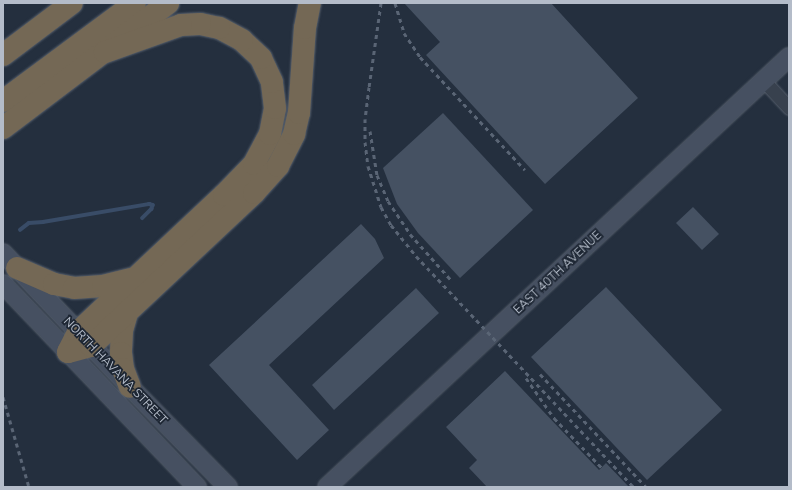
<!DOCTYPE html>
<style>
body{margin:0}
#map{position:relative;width:792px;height:490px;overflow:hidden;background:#242f3e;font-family:"Nunito Sans",sans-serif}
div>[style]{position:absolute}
.stream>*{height:3.5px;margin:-1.75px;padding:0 1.75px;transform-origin:1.75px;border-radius:1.75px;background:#394c67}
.building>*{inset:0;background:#455162}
.roads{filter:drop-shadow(0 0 1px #565f6c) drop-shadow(0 0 1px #565f6c)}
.street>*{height:13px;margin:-6.5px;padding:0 6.5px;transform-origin:6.5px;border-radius:6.5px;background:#38414e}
.secondary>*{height:18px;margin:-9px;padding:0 9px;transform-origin:9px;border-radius:9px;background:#465061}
.highway>*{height:22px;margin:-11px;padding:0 11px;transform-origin:11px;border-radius:11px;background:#746855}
.rail>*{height:3px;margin-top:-1.5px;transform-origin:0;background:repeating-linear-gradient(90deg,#5a6575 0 4px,transparent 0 8px)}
span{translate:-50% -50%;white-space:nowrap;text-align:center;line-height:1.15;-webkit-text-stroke:3.5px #1d2633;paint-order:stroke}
.street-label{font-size:12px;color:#b4bcc9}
.frame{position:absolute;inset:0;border:4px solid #b4bcc9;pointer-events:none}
</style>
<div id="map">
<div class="stream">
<div style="left:20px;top:230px;width:11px;rotate:-38deg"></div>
<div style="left:29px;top:223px;width:14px;rotate:-4deg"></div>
<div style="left:43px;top:222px;width:108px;rotate:-9.6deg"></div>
<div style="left:149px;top:204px;width:4px;rotate:14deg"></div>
<div style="left:153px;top:205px;width:4px;rotate:104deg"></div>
<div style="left:152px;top:209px;width:13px;rotate:135deg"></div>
</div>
<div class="building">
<div style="clip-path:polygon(404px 3px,551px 3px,638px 98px,545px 184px,426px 55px,440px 42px)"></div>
<div style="clip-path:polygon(443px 113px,533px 210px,460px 278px,418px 233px,397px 204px,383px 168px)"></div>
<div style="clip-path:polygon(693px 207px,719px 234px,702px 250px,676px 223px)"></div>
<div style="clip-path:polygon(361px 224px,375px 239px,384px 258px,269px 365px,329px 430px,297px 460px,209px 365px)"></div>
<div style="clip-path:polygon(606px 287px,722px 410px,647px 480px,531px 357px)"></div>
<div style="clip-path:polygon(416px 288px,439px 313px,334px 410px,312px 385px)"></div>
<div style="clip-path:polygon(505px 371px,599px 470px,606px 463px,629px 487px,487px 487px,469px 468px,477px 460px,446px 427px)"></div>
</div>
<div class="roads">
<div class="street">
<div style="left:764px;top:81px;width:37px;rotate:47deg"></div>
</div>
<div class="secondary">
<div style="left:3px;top:253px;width:185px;rotate:46.5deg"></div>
<div style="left:130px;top:387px;width:140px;rotate:45.6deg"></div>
<div style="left:3px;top:284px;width:281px;rotate:46.3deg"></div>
<div style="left:327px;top:487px;width:631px;rotate:-42.95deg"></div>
</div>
<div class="highway">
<div style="left:3px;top:55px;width:86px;rotate:-37deg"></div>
<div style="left:3px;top:101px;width:164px;rotate:-36.6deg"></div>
<div style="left:3px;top:128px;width:207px;rotate:-37.1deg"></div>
<div style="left:17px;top:268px;width:40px;rotate:23.4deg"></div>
<div style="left:54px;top:284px;width:20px;rotate:11deg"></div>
<div style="left:74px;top:288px;width:29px;rotate:-4deg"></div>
<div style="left:103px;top:286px;width:29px;rotate:-14deg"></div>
<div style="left:127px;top:313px;width:19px;rotate:106deg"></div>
<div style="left:122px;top:331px;width:22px;rotate:93deg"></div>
<div style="left:121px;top:353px;width:16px;rotate:83deg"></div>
<div style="left:123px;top:369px;width:19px;rotate:69deg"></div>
<div style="left:68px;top:352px;width:22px;rotate:-63deg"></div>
<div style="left:78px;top:332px;width:200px;rotate:-43.2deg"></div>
<div style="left:224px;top:195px;width:43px;rotate:-45.9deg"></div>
<div style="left:254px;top:164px;width:34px;rotate:-62deg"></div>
<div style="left:270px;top:134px;width:26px;rotate:-79deg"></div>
<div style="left:275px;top:108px;width:26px;rotate:-97deg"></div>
<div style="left:272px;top:82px;width:26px;rotate:-115deg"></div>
<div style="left:261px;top:58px;width:26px;rotate:-137deg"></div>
<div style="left:242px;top:40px;width:26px;rotate:-152deg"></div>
<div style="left:219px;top:28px;width:19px;rotate:-168deg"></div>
<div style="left:200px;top:24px;width:19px;rotate:177deg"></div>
<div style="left:181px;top:25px;width:81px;rotate:160.4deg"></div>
<div style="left:68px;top:352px;width:24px;rotate:-15deg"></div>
<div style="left:91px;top:346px;width:224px;rotate:-43.2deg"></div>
<div style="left:254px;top:193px;width:36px;rotate:-48deg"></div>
<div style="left:278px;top:166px;width:36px;rotate:-63deg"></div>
<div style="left:294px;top:134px;width:22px;rotate:-77deg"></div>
<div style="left:299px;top:113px;width:85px;rotate:-86deg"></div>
<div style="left:305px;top:28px;width:25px;rotate:-79deg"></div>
</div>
</div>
<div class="rail">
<div style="left:381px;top:3px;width:85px;rotate:98.1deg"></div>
<div style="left:369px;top:87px;width:32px;rotate:97deg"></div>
<div style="left:365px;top:119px;width:23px;rotate:90deg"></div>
<div style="left:365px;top:142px;width:24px;rotate:83deg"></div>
<div style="left:368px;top:166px;width:43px;rotate:72.4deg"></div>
<div style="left:381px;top:207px;width:21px;rotate:61deg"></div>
<div style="left:391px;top:225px;width:40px;rotate:51deg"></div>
<div style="left:416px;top:256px;width:318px;rotate:46.7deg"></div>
<div style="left:395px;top:3px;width:31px;rotate:73deg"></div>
<div style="left:404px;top:33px;width:29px;rotate:56deg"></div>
<div style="left:420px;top:57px;width:154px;rotate:47.1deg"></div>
<div style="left:370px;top:131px;width:45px;rotate:81deg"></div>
<div style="left:377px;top:175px;width:28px;rotate:67deg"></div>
<div style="left:388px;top:201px;width:40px;rotate:56deg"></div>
<div style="left:410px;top:234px;width:62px;rotate:48.3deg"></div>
<div style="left:540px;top:374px;width:155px;rotate:46.8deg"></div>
<div style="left:526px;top:378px;width:49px;rotate:55deg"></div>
<div style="left:554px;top:418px;width:69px;rotate:46.2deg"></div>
<div style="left:3px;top:397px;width:94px;rotate:73.9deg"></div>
</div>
<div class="street-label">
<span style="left:558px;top:273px;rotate:-43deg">EAST 40TH AVENUE</span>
<span style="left:115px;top:371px;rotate:46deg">NORTH HAVANA STREET</span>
</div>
<div class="frame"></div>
</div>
